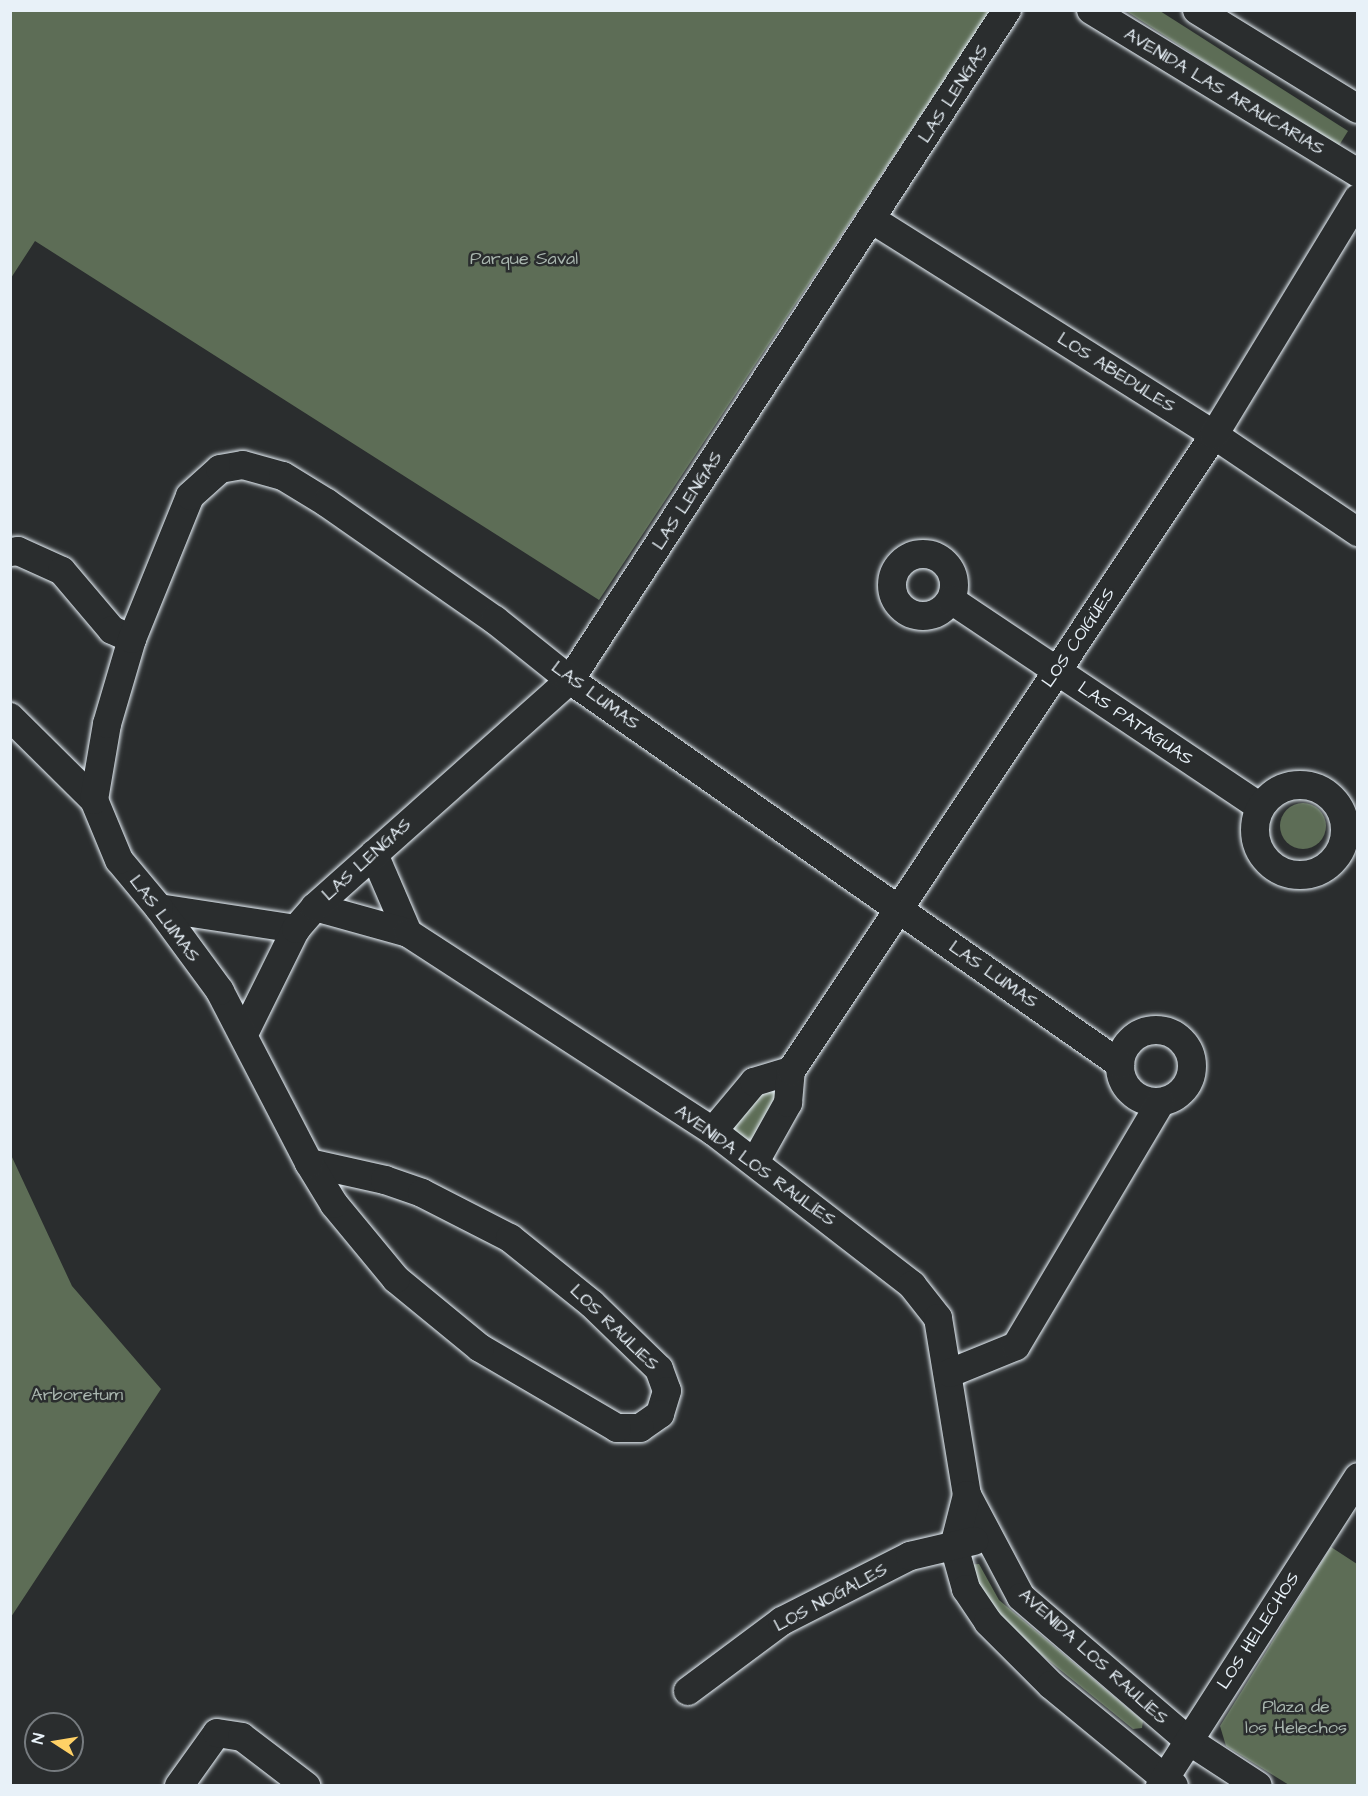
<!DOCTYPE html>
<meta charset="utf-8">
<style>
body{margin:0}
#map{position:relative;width:1368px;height:1796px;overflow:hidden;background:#2a2d2e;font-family:"Architects Daughter",sans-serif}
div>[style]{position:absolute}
.green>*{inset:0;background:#5d6d56}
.round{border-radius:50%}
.roads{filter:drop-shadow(0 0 2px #e8f1f8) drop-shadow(0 0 2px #e8f1f8)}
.minor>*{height:28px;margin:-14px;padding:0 14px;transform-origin:14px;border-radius:14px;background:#2a2d2e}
.minor>.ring{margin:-14px;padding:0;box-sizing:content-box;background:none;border:28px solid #2a2d2e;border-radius:50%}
span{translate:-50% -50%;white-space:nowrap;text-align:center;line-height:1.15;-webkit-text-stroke:5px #2a2d2e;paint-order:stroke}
.street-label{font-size:18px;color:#e8f1f8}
.park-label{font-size:18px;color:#a9b6af}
.frame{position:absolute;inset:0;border:12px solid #e8f1f8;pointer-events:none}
.north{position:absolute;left:24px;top:1712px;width:60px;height:60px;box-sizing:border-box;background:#2a2d2e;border:2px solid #767b7f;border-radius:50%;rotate:282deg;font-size:16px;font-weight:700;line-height:24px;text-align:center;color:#e8f1f8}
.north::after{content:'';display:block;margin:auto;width:21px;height:27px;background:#ffd166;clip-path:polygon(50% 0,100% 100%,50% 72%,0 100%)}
</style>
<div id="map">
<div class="green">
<div style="clip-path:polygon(11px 11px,990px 11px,599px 600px,35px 241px,11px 278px)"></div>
<div style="clip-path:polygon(1126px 11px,1160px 11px,1348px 131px,1338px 147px)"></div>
<div class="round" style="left:1280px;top:803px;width:46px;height:46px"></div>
<div style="clip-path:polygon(773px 1088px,781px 1097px,754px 1150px,725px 1126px,757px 1093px)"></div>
<div style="clip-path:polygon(11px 1155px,72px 1286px,161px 1389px,11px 1617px)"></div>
<div style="clip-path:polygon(1331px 1547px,1357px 1564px,1357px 1785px,1289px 1785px,1226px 1746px,1220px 1726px)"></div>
<div style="clip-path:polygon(979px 1564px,999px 1600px,1143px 1721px,1142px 1728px,1133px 1729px,1005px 1625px,966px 1565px)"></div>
</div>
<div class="roads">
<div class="minor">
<div style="left:1091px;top:10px;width:313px;rotate:31.4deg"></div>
<div style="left:1197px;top:10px;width:189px;rotate:31.6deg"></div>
<div style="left:873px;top:220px;width:403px;rotate:32.2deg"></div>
<div style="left:1214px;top:435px;width:174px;rotate:34deg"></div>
<div style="left:10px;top:552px;width:8px;rotate:-7deg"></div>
<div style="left:18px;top:551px;width:48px;rotate:24.4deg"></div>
<div style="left:62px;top:571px;width:77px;rotate:49.7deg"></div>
<div style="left:112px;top:630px;width:22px;rotate:24deg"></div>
<div class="ring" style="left:892px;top:554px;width:34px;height:34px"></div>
<div style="left:951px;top:600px;width:372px;rotate:33.8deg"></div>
<div style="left:10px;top:717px;width:118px;rotate:44.7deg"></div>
<div class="ring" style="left:1255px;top:785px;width:62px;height:62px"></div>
<div style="left:374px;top:854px;width:86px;rotate:66.7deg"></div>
<div style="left:315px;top:907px;width:97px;rotate:15.6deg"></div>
<div style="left:408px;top:933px;width:364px;rotate:33deg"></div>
<div style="left:713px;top:1131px;width:252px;rotate:37.7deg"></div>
<div style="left:912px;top:1285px;width:42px;rotate:51.8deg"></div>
<div style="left:938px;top:1318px;width:179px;rotate:80.7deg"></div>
<div style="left:967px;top:1495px;width:115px;rotate:62.1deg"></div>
<div style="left:1021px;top:1597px;width:221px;rotate:40.6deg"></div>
<div style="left:1189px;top:1741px;width:82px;rotate:33.1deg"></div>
<div style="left:159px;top:908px;width:139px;rotate:8.7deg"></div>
<div class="ring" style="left:1120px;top:1030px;width:44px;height:44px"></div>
<div style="left:244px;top:1034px;width:117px;rotate:-63.7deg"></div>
<div style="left:296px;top:929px;width:29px;rotate:-49deg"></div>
<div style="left:315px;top:907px;width:341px;rotate:-41.7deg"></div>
<div style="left:570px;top:680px;width:800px;rotate:-56.89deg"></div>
<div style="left:713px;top:1131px;width:64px;rotate:-50.1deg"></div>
<div style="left:754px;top:1082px;width:39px;rotate:-17deg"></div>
<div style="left:755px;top:1162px;width:68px;rotate:-60.8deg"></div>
<div style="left:788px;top:1103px;width:32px;rotate:-85deg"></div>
<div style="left:791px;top:1071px;width:764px;rotate:-56.37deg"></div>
<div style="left:1214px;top:435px;width:277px;rotate:-58.7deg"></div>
<div style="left:309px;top:1163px;width:78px;rotate:12.6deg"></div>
<div style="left:385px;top:1180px;width:39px;rotate:19deg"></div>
<div style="left:422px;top:1193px;width:99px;rotate:27.1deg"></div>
<div style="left:510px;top:1238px;width:105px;rotate:38.8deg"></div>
<div style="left:592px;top:1304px;width:93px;rotate:44.1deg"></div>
<div style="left:659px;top:1369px;width:23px;rotate:70deg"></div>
<div style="left:667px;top:1391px;width:24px;rotate:107deg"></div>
<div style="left:660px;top:1414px;width:24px;rotate:145deg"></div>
<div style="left:640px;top:1428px;width:23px;rotate:180deg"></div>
<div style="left:617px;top:1428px;width:159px;rotate:-149.7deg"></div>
<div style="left:480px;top:1348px;width:109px;rotate:-140.6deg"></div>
<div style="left:396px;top:1279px;width:97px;rotate:-129.6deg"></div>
<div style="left:334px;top:1204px;width:48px;rotate:-121.4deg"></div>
<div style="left:309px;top:1163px;width:194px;rotate:-117.4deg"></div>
<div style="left:220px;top:991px;width:103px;rotate:-126.3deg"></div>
<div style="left:159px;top:908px;width:62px;rotate:-129.8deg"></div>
<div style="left:119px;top:860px;width:65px;rotate:-112.6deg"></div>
<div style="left:94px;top:800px;width:77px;rotate:-80.3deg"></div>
<div style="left:107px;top:724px;width:89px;rotate:-73.6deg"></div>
<div style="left:132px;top:639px;width:154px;rotate:-67.9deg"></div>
<div style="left:190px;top:496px;width:40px;rotate:-42deg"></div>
<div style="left:220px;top:469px;width:23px;rotate:-10deg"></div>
<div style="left:243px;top:465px;width:41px;rotate:15.4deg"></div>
<div style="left:283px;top:476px;width:52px;rotate:31.5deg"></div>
<div style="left:327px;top:503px;width:205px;rotate:34.9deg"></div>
<div style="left:495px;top:620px;width:96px;rotate:38.7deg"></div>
<div style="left:570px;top:680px;width:671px;rotate:34.92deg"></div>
<div style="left:950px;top:1373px;width:71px;rotate:-22.2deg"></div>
<div style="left:1016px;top:1346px;width:282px;rotate:-59.3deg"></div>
<div style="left:967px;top:1495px;width:53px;rotate:104.3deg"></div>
<div style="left:954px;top:1546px;width:45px;rotate:74.4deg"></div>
<div style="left:966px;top:1589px;width:40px;rotate:56deg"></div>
<div style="left:988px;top:1622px;width:89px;rotate:45deg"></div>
<div style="left:1051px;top:1685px;width:159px;rotate:39.4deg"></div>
<div style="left:688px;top:1691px;width:117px;rotate:-36.7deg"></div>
<div style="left:782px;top:1621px;width:144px;rotate:-26.9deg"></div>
<div style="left:910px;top:1556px;width:66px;rotate:-13.2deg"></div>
<div style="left:179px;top:1786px;width:65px;rotate:-54.4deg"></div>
<div style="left:217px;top:1733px;width:25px;rotate:9deg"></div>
<div style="left:242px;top:1737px;width:81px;rotate:37.4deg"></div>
<div style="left:1160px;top:1786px;width:367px;rotate:-57.3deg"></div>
</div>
</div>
<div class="street-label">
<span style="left:1224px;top:92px;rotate:31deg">AVENIDA LAS ARAUCARIAS</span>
<span style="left:954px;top:94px;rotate:-57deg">LAS LENGAS</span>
<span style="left:1116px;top:373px;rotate:32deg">LOS ABEDULES</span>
<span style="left:688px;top:501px;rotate:-57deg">LAS LENGAS</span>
<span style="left:1079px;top:638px;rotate:-56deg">LOS COIGÜES</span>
<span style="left:595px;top:696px;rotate:36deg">LAS LUMAS</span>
<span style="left:1135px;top:724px;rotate:34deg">LAS PATAGUAS</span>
<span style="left:367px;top:860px;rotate:-42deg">LAS LENGAS</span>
<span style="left:164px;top:919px;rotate:53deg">LAS LUMAS</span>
<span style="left:993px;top:975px;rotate:35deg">LAS LUMAS</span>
<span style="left:755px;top:1166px;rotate:36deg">AVENIDA LOS RAULÍES</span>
<span style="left:614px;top:1328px;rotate:44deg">LOS RAULIES</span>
<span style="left:831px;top:1598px;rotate:-28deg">LOS NOGALES</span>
<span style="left:1259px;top:1631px;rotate:-57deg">LOS HELECHOS</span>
<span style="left:1093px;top:1657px;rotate:42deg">AVENIDA LOS RAULÍES</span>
</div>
<div class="park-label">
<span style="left:524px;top:259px">Parque Saval</span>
<span style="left:77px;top:1395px">Arboretum</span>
<span style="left:1296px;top:1718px">Plaza de<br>los Helechos</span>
</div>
<div class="frame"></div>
<div class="north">N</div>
</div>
